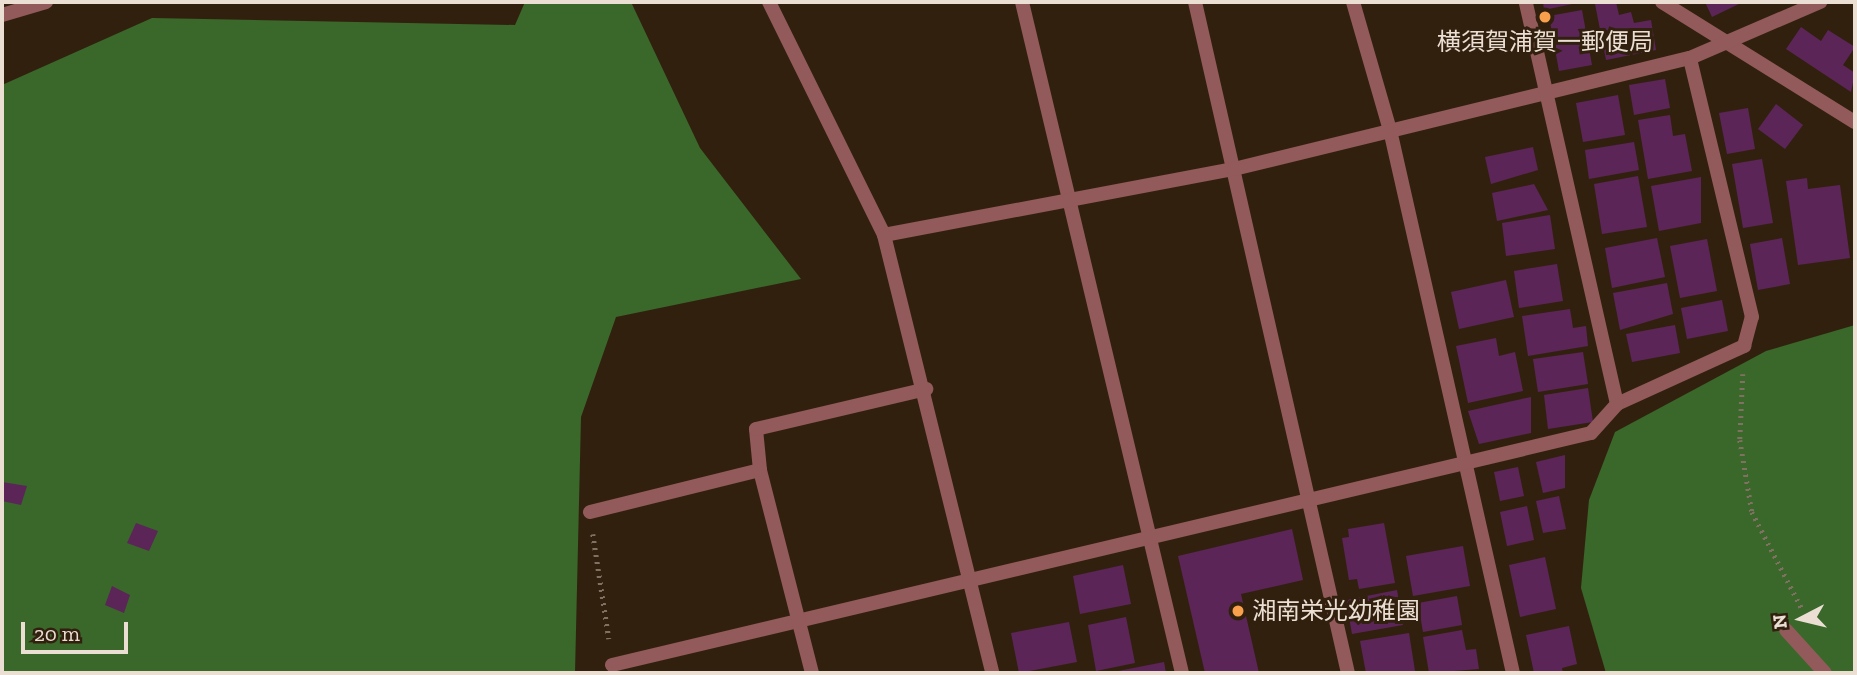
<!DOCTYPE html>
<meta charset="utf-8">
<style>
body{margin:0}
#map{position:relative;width:1857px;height:675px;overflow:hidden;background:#32200f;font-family:"Zilla Slab","Noto Sans JP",serif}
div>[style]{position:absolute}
.forest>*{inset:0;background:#39682a}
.building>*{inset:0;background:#5b2558}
.path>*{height:4.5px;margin-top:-2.25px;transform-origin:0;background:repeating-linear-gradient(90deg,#817163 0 2px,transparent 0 7px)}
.minor>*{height:14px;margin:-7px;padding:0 7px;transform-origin:7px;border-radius:7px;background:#925a5a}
.tertiary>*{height:14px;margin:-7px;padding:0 7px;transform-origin:7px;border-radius:7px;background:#925a5a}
.dots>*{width:19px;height:19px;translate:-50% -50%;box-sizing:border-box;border:4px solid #32200f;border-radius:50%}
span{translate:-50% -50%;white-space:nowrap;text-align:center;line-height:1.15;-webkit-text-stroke:6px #32200f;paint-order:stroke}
.poi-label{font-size:24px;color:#ebdfd4}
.left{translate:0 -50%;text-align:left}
.frame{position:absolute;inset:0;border:4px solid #ebdfd4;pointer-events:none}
.north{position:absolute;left:1766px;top:584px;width:70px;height:70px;-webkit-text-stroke:5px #32200f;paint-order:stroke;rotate:263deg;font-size:19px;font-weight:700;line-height:28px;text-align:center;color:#ebdfd4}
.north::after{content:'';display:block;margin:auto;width:24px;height:32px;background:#ebdfd4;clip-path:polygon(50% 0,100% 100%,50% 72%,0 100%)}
.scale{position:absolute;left:21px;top:622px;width:107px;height:32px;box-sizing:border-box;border:4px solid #ebdfd4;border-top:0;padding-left:9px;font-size:21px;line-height:24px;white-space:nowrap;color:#ebdfd4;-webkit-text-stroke:5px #32200f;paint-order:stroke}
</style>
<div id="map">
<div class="forest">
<div style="clip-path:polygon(525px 2px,631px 2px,700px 148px,801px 279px,616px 317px,581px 417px,575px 673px,2px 673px,2px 85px,152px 18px,515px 25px)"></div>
<div style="clip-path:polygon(1855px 325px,1855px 673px,1606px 673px,1581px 588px,1589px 500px,1615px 432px,1766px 351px)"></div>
</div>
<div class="building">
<div style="clip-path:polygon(1543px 2px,1577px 2px,1577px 3px,1544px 10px)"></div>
<div style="clip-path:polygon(1616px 2px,1619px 15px,1631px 12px,1634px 23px,1651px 20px,1656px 50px,1606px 60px,1595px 4px)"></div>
<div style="clip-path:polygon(1705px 2px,1743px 2px,1712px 17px)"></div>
<div style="clip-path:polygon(1582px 10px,1592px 65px,1559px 71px,1549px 16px)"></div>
<div style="clip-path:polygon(1801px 27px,1821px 41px,1828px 30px,1855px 47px,1843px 65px,1855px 73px,1851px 92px,1786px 49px)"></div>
<div style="clip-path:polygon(1665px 79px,1670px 108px,1634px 115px,1629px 85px)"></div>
<div style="clip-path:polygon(1618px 95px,1625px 135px,1583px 142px,1576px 103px)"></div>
<div style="clip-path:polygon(1776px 104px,1803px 125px,1785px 149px,1758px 129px)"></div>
<div style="clip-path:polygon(1748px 108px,1755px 149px,1727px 154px,1719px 113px)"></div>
<div style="clip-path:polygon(1670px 115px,1673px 136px,1685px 134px,1692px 171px,1648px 179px,1638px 120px)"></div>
<div style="clip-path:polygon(1634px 142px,1639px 170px,1589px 179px,1585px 150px)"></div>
<div style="clip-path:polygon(1533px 147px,1538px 170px,1491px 184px,1485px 157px)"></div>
<div style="clip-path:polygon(1762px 159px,1773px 223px,1743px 228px,1732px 164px)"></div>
<div style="clip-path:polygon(1638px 176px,1647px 227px,1602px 234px,1594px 184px)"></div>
<div style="clip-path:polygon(1701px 177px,1701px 223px,1659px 231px,1651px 186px)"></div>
<div style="clip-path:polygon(1807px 178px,1808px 189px,1840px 185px,1850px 258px,1798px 265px,1786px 181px)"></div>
<div style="clip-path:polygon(1534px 184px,1548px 210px,1497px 221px,1492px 193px)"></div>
<div style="clip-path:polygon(1550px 215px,1555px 249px,1506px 256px,1502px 223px)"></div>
<div style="clip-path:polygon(1657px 238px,1665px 277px,1612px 288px,1605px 248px)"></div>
<div style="clip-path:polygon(1782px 238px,1790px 284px,1758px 290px,1750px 244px)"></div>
<div style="clip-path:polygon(1707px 239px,1717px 291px,1680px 298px,1670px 246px)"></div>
<div style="clip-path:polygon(1557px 264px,1563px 301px,1519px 308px,1514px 271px)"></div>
<div style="clip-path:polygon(1506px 280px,1514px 317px,1459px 329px,1451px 292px)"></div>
<div style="clip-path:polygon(1667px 283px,1673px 314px,1620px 330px,1613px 293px)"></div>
<div style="clip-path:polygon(1722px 300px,1728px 331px,1687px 339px,1681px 308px)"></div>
<div style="clip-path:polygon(1570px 309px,1573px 328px,1586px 326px,1588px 346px,1528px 356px,1522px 316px)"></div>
<div style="clip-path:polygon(1675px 325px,1680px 353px,1632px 362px,1626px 334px)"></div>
<div style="clip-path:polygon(1496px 338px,1499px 356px,1515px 352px,1523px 391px,1468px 403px,1456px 346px)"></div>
<div style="clip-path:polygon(1583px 352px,1588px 384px,1538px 392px,1533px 359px)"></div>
<div style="clip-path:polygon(1588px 388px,1593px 422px,1548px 429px,1544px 395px)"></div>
<div style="clip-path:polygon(1531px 397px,1531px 433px,1479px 444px,1468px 411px)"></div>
<div style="clip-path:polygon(1565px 455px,1565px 488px,1543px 493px,1536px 462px)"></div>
<div style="clip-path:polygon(1518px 467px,1524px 496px,1500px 501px,1494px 472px)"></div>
<div style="clip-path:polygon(2px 482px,27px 486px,21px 505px,2px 501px)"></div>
<div style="clip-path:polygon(1559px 496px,1566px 529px,1543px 533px,1536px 501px)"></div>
<div style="clip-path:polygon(1527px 506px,1534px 540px,1507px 546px,1500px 512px)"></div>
<div style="clip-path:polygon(136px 523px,158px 531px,149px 551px,127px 543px)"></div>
<div style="clip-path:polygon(1384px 523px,1395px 583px,1359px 589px,1357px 579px,1349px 580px,1342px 538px,1349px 537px,1348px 529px)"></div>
<div style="clip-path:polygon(1292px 529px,1303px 580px,1241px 594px,1259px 673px,1205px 673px,1178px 556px)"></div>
<div style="clip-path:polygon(1463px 546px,1470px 586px,1413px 596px,1406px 556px)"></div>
<div style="clip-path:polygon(1545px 557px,1556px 609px,1520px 617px,1509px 565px)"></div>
<div style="clip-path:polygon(1123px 565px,1131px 604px,1080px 614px,1073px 576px)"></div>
<div style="clip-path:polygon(112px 586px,130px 595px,124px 613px,105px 605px)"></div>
<div style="clip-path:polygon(1397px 590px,1403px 625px,1352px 634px,1346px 600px)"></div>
<div style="clip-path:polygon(1457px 596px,1462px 625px,1423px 632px,1418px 603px)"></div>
<div style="clip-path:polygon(1126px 617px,1135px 663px,1096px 671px,1088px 625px)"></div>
<div style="clip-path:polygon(1069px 622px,1077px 662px,1019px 673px,1011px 633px)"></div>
<div style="clip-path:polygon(1569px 626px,1577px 664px,1562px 668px,1563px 673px,1534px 673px,1526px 635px)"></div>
<div style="clip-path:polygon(1462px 630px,1466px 650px,1476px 649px,1479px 669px,1429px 673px,1423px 637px)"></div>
<div style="clip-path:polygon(1409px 633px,1415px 671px,1366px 673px,1360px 641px)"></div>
<div style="clip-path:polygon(1164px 662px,1166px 673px,1114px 673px,1113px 672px)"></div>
</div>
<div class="path">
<div style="left:1743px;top:374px;width:66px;rotate:92.6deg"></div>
<div style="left:1740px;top:440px;width:73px;rotate:80.5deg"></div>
<div style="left:1752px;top:512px;width:111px;rotate:62.7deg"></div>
<div style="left:593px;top:534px;width:106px;rotate:81.3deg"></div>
</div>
<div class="minor">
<div style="left:1022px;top:2px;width:690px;rotate:76.59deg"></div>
<div style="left:1195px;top:2px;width:688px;rotate:77.16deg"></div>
<div style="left:1353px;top:2px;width:133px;rotate:73.9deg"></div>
<div style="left:1390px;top:130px;width:557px;rotate:77.24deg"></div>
<div style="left:1662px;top:2px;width:227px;rotate:31.9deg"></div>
<div style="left:2px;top:15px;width:46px;rotate:-16.5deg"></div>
<div style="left:884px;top:235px;width:356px;rotate:-10.7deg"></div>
<div style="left:1234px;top:169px;width:469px;rotate:-13.7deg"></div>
<div style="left:1690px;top:58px;width:142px;rotate:-23.3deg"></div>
<div style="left:1617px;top:404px;width:140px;rotate:-24.5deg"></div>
<div style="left:1744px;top:346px;width:30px;rotate:-75deg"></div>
<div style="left:1752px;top:317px;width:266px;rotate:-103.5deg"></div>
<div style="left:590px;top:512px;width:175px;rotate:-13.9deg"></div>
<div style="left:1786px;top:630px;width:58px;rotate:47.8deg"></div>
<div style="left:612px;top:665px;width:1006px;rotate:-13.33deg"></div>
<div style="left:1591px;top:433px;width:39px;rotate:-48deg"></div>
<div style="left:1617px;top:404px;width:412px;rotate:-102.8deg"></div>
<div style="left:812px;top:673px;width:210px;rotate:-104.4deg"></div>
<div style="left:760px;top:470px;width:41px;rotate:-95.6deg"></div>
<div style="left:756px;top:429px;width:175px;rotate:-13.2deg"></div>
</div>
<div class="tertiary">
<div style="left:769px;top:2px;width:260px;rotate:63.7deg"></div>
<div style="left:884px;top:235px;width:451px;rotate:76.1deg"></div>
</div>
<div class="dots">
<div style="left:1545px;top:17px;background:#f9a04d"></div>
<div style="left:1238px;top:611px;background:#f9a04d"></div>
</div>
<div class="poi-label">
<span style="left:1545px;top:42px">横須賀浦賀一郵便局</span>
<span class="left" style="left:1252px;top:611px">湘南栄光幼稚園</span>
</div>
<div class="frame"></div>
<div class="north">N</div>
<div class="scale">20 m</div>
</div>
